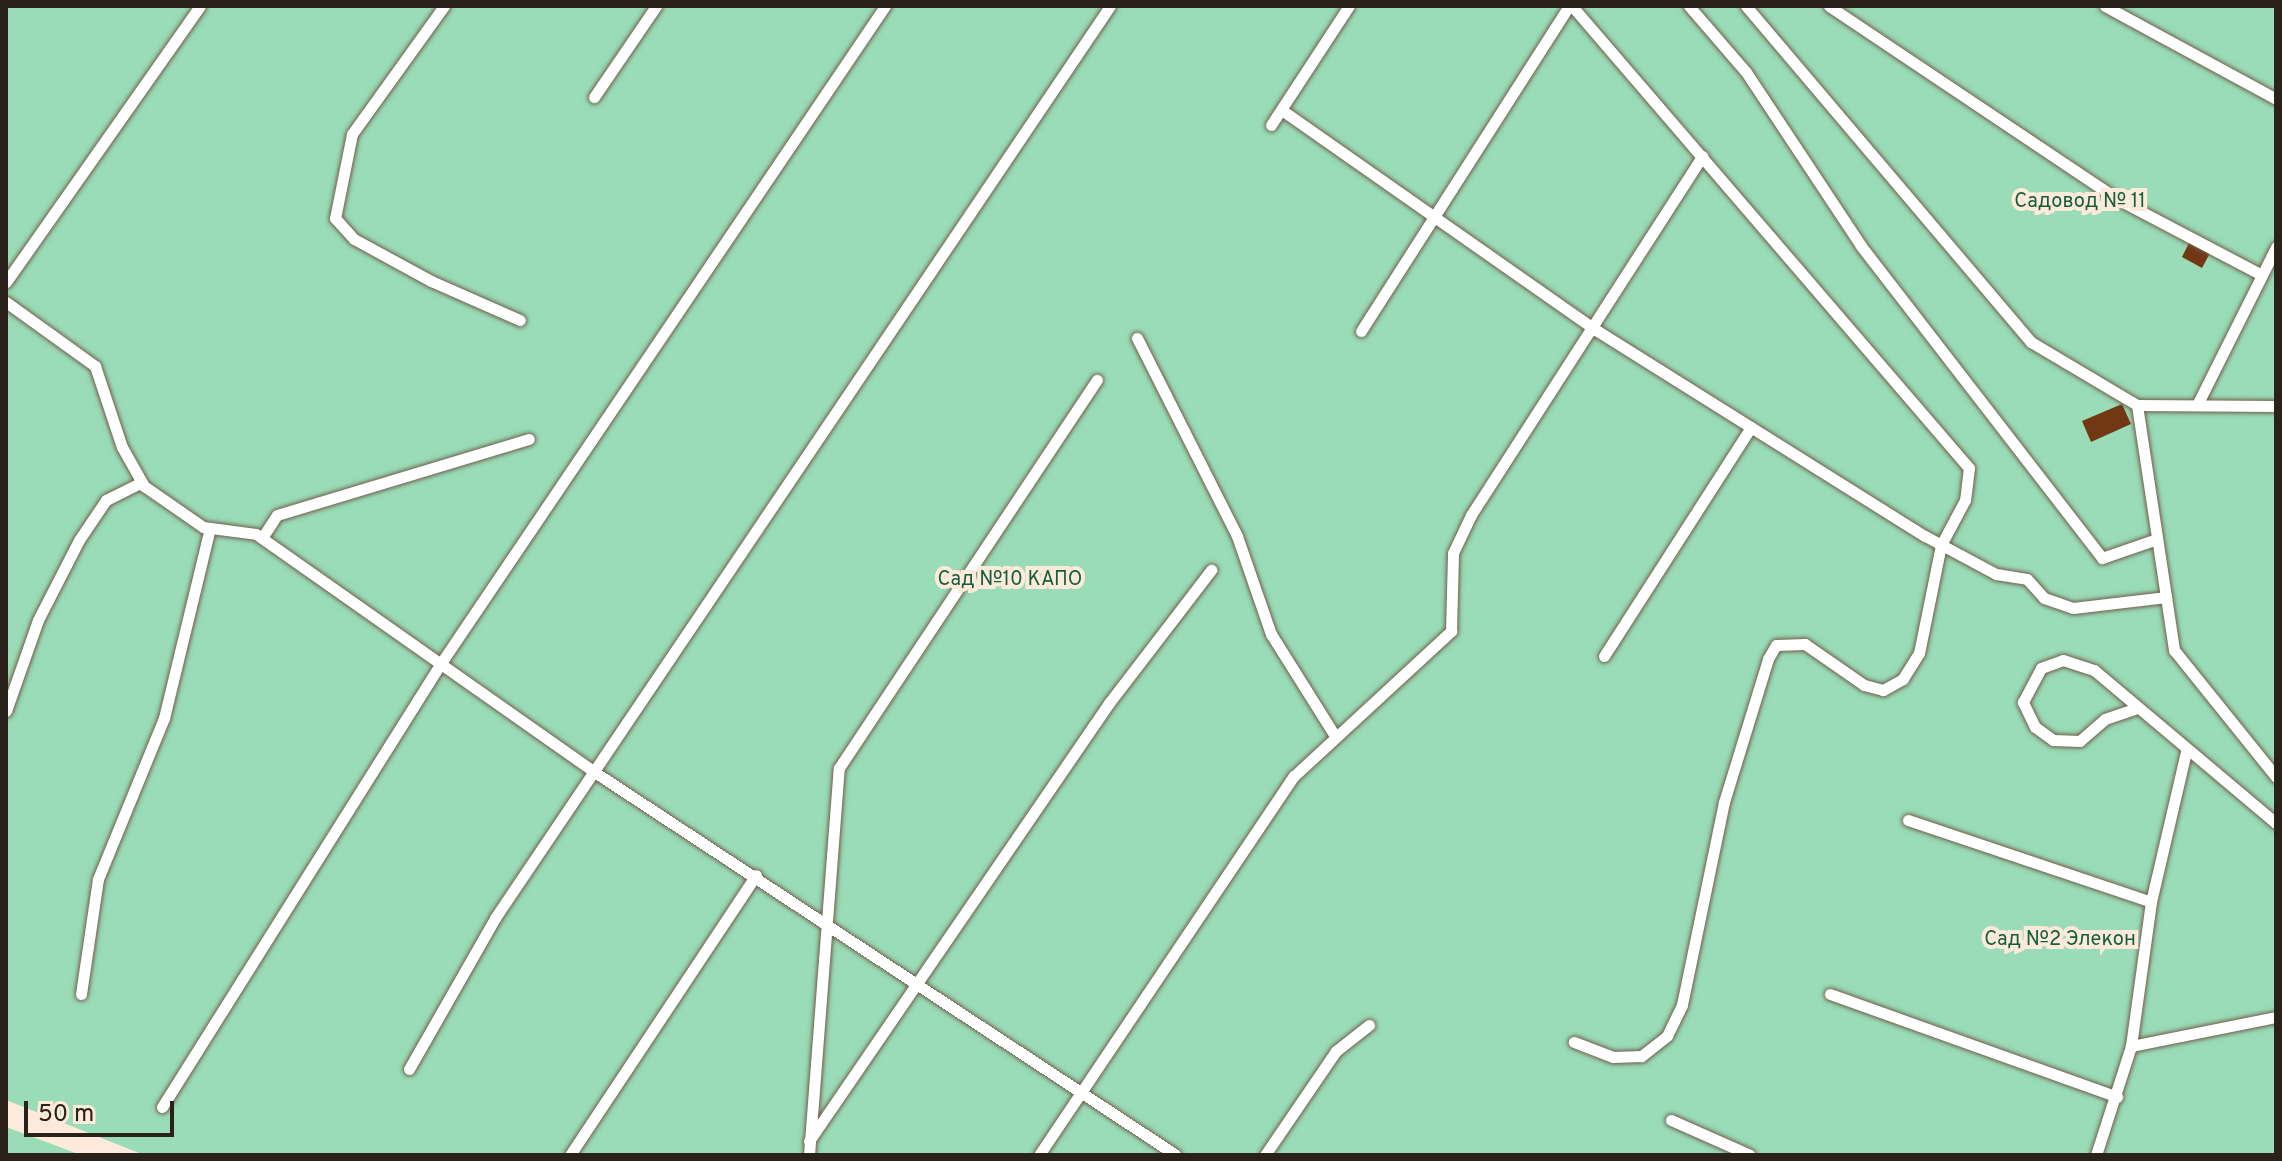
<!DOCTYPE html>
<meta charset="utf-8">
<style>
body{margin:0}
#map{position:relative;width:2282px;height:1161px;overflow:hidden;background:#fdeada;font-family:Overpass,sans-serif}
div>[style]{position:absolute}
.green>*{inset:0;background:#99dcb7}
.building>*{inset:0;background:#723713}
.roads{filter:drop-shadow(0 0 2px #735e4d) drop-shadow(0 0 2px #735e4d)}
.lane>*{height:11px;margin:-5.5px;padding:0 5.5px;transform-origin:5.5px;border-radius:5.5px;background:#fff}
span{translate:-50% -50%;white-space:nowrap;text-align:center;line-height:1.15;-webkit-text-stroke:8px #fdeada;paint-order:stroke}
.park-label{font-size:20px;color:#125e3d}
.frame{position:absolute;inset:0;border:8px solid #2a211a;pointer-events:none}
.scale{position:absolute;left:24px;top:1101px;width:150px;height:36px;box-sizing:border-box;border:4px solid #2a211a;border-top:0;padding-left:10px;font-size:24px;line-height:28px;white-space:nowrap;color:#2a211a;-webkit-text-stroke:6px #fdeada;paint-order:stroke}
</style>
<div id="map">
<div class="green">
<div style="clip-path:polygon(6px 6px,2276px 6px,2276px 1155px,144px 1155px,6px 1100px)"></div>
<div style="clip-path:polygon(6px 1127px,81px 1155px,6px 1155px)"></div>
</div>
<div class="building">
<div style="clip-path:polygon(2189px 243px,2210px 253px,2202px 268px,2182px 257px)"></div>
<div style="clip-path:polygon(2122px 404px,2131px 424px,2091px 442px,2082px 421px)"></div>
</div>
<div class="roads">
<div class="lane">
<div style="left:444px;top:6px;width:158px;rotate:125.7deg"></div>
<div style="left:352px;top:134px;width:86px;rotate:101.4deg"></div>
<div style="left:335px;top:218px;width:28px;rotate:48deg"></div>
<div style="left:354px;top:239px;width:88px;rotate:28.6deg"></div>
<div style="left:431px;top:281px;width:97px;rotate:23.7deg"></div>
<div style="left:1572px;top:6px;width:609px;rotate:49.33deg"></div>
<div style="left:1969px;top:468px;width:32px;rotate:97deg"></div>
<div style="left:1965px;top:500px;width:51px;rotate:118.1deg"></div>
<div style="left:1941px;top:545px;width:110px;rotate:101.5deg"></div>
<div style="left:1919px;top:653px;width:31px;rotate:122deg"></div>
<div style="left:1903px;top:679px;width:23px;rotate:151deg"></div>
<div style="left:1883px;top:690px;width:20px;rotate:-165deg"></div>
<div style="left:1864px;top:685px;width:72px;rotate:-145.2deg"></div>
<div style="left:1805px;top:644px;width:29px;rotate:178deg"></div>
<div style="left:1776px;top:645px;width:16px;rotate:120deg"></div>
<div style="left:1768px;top:659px;width:150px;rotate:107.1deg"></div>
<div style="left:1724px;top:802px;width:207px;rotate:101.7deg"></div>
<div style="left:1682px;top:1005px;width:34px;rotate:116deg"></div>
<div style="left:1667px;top:1036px;width:33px;rotate:142deg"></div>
<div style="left:1641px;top:1056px;width:28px;rotate:178deg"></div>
<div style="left:1613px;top:1057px;width:42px;rotate:-159deg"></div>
<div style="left:1689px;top:6px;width:87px;rotate:49.2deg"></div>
<div style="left:1746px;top:72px;width:209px;rotate:56.5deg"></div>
<div style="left:1861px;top:246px;width:394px;rotate:52.3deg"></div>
<div style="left:2102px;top:558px;width:58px;rotate:-19.1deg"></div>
<div style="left:1746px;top:6px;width:441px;rotate:49.7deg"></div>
<div style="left:2031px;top:342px;width:123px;rotate:30.7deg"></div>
<div style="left:2137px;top:405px;width:248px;rotate:81.4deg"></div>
<div style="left:2174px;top:650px;width:163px;rotate:51.2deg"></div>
<div style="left:1829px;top:6px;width:349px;rotate:33.8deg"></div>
<div style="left:2119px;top:200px;width:161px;rotate:27.7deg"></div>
<div style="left:2105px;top:6px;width:195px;rotate:28.5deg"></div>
<div style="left:594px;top:97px;width:110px;rotate:-55.7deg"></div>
<div style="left:1283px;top:111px;width:382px;rotate:35deg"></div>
<div style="left:1596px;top:330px;width:388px;rotate:32.1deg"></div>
<div style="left:1925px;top:536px;width:81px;rotate:28.2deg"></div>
<div style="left:1996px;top:574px;width:31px;rotate:9deg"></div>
<div style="left:2027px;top:579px;width:25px;rotate:48deg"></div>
<div style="left:2044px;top:598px;width:31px;rotate:19deg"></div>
<div style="left:2073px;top:608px;width:94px;rotate:-6.7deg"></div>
<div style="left:1271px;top:125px;width:142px;rotate:-56.8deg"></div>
<div style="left:6px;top:282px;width:337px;rotate:-54.9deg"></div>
<div style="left:6px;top:302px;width:110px;rotate:35.7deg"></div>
<div style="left:95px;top:366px;width:85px;rotate:71.6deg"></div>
<div style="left:122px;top:447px;width:45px;rotate:60.6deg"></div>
<div style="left:144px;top:486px;width:72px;rotate:34.8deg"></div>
<div style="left:203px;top:527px;width:53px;rotate:7.5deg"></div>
<div style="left:256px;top:534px;width:416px;rotate:35.1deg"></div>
<div style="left:596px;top:773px;width:694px;rotate:33.37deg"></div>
<div style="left:1361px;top:331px;width:386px;rotate:-57.4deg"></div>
<div style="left:1137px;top:338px;width:222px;rotate:63.2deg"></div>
<div style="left:1237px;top:536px;width:104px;rotate:70.9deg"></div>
<div style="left:1271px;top:634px;width:120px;rotate:57.9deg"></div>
<div style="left:2137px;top:405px;width:139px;rotate:0.4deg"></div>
<div style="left:2197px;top:405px;width:177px;rotate:-63.4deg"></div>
<div style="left:262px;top:538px;width:27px;rotate:-57deg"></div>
<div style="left:277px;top:515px;width:263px;rotate:-16.8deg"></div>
<div style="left:1604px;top:656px;width:272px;rotate:-57.3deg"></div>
<div style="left:2137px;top:708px;width:34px;rotate:161deg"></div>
<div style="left:2105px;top:719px;width:33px;rotate:139deg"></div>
<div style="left:2080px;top:741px;width:27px;rotate:-178deg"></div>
<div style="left:2053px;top:740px;width:22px;rotate:-144deg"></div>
<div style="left:2035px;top:727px;width:28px;rotate:-116deg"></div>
<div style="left:2023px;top:702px;width:38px;rotate:-62deg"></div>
<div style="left:2041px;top:668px;width:23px;rotate:-20deg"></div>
<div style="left:2063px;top:660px;width:33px;rotate:18deg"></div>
<div style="left:2094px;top:670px;width:238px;rotate:40.1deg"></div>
<div style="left:6px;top:711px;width:96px;rotate:-70.6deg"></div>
<div style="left:38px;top:620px;width:90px;rotate:-62.9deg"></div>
<div style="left:79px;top:540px;width:48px;rotate:-56deg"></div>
<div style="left:106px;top:500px;width:40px;rotate:-26.6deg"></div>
<div style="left:1908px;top:820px;width:256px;rotate:18.6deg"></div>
<div style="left:81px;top:994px;width:116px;rotate:-81.6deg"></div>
<div style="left:98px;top:879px;width:174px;rotate:-67.7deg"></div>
<div style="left:164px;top:718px;width:195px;rotate:-76.4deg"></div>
<div style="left:1830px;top:994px;width:305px;rotate:19.7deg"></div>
<div style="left:2131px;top:1046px;width:148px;rotate:-11.3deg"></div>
<div style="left:409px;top:1069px;width:174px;rotate:-60.3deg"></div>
<div style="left:495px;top:918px;width:1100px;rotate:-56.01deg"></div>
<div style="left:162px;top:1107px;width:524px;rotate:-57.86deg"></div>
<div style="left:441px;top:663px;width:793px;rotate:-55.95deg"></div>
<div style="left:1671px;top:1120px;width:86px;rotate:23.9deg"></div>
<div style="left:809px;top:1141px;width:531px;rotate:-55.59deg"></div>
<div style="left:1109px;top:703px;width:168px;rotate:-52.5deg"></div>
<div style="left:570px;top:1155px;width:336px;rotate:-56.4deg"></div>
<div style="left:809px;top:1155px;width:388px;rotate:-85.6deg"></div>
<div style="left:839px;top:768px;width:466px;rotate:-56.4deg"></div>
<div style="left:1039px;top:1155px;width:457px;rotate:-56.1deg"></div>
<div style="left:1294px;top:776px;width:214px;rotate:-42.7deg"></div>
<div style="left:1451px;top:631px;width:78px;rotate:-88.5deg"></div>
<div style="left:1453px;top:553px;width:42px;rotate:-64.7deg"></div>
<div style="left:1471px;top:515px;width:427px;rotate:-57.2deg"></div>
<div style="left:1265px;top:1155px;width:126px;rotate:-55.7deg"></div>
<div style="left:1336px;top:1051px;width:42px;rotate:-38.2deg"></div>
<div style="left:2096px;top:1155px;width:114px;rotate:-72.2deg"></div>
<div style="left:2131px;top:1046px;width:145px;rotate:-82.1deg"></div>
<div style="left:2151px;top:902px;width:154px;rotate:-76.9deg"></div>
</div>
</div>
<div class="park-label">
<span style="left:2080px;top:202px">Садовод № 11</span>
<span style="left:1010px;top:580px">Сад №10 КАПО</span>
<span style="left:2060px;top:940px">Сад №2 Элекон</span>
</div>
<div class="frame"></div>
<div class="scale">50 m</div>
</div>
